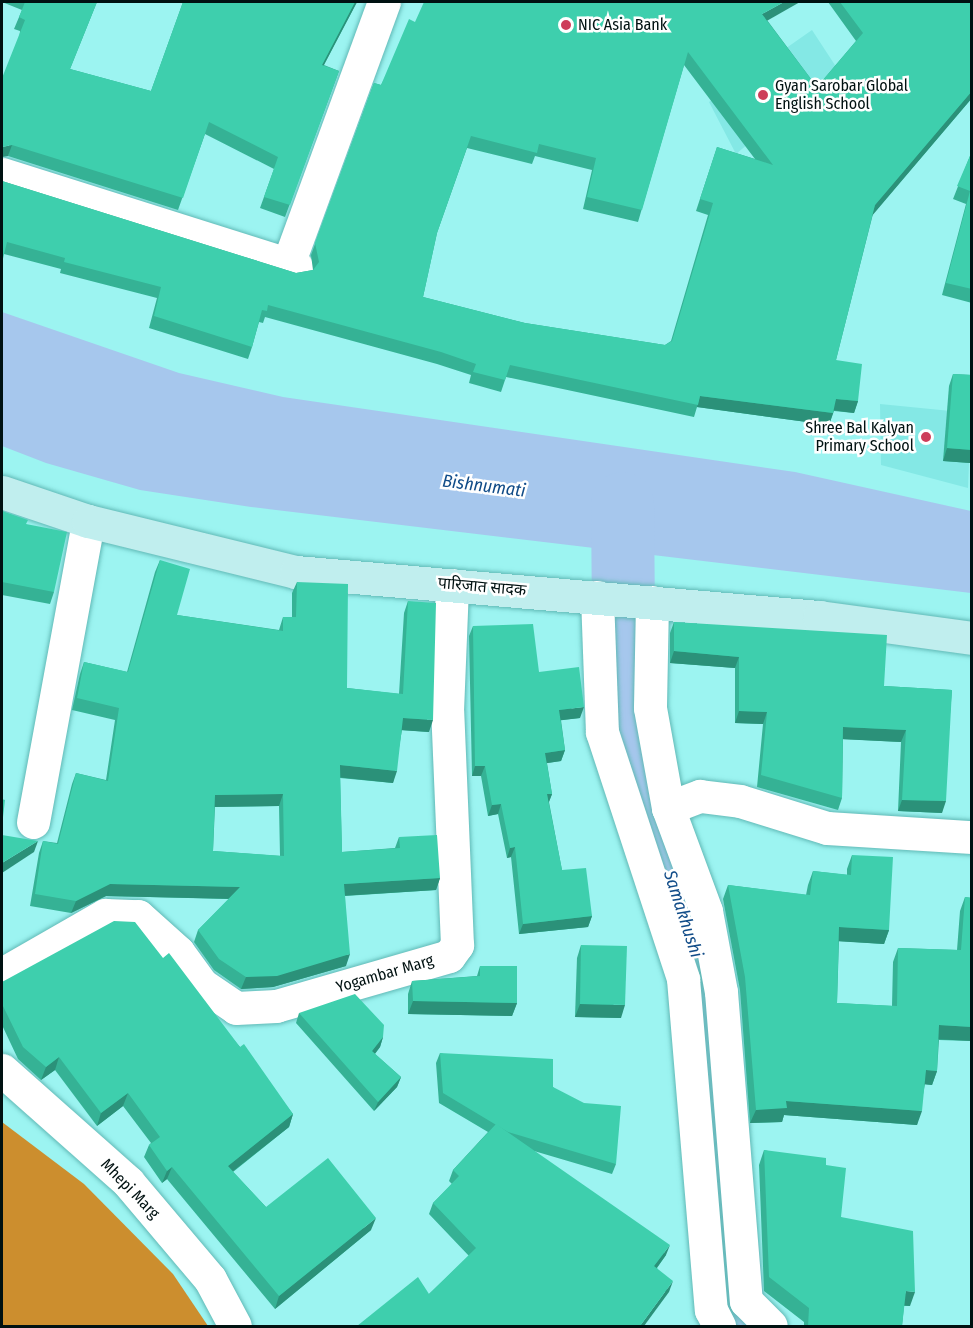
<!DOCTYPE html>
<meta charset="utf-8">
<style>
body{margin:0}
#map{position:relative;width:973px;height:1328px;overflow:hidden;background:#9cf4f1;font-family:"Fira Sans Condensed","Noto Sans Devanagari",sans-serif}
div>[style]{position:absolute}
.built>*{inset:0;background:#84e8e5}
.forest>*{inset:0;background:#cc8e2e}
.water>*{inset:0;background:#a6c7ed}
.river>*{height:63px;margin:-31.5px;padding:0 31.5px;transform-origin:31.5px;border-radius:31.5px;background:#a6c7ed}
.roads{filter:drop-shadow(0 0 2px #61b9b6) drop-shadow(0 0 2px #61b9b6)}
.street>*{height:33px;margin:-16.5px;padding:0 16.5px;transform-origin:16.5px;border-radius:16.5px;background:#fff}
.secondary>*{height:33px;margin:-16.5px;padding:0 16.5px;transform-origin:16.5px;border-radius:16.5px;background:#c0eeee}
.wall>*{inset:0;background:#35b295}
.shaded-wall>*{inset:0;background:#2b9179}
.building>*{inset:0;background:#3ecfad}
.dots>*{width:16px;height:16px;translate:-50% -50%;box-sizing:border-box;border:3px solid #fff;border-radius:50%}
span{translate:-50% -50%;white-space:nowrap;text-align:center;line-height:1.15;-webkit-text-stroke:5px #fff;paint-order:stroke}
.poi-label{font-size:16px;color:#011}
.left{translate:0 -50%;text-align:left}
.right{translate:-100% -50%;text-align:right}
.street-label{font-size:16px;color:#011}
.water-label{font-size:18px;color:#114c88;font-style:italic}
.frame{position:absolute;inset:0;border:3px solid #011;pointer-events:none}
</style>
<div id="map">
<div class="built">
<div style="clip-path:polygon(812px 30px,848px 85px,920px 79px,815px 88px,736px 154px,709px 102px)"></div>
<div style="clip-path:polygon(880px 404px,971px 413px,968px 488px,881px 465px)"></div>
</div>
<div class="forest">
<div style="clip-path:polygon(2px 1122px,84px 1184px,173px 1274px,208px 1326px,2px 1326px)"></div>
</div>
<div class="water">
<div style="clip-path:polygon(2px 312px,179px 373px,283px 397px,795px 472px,971px 511px,971px 593px,251px 507px,140px 490px,46px 463px,2px 446px)"></div>
</div>
<div class="river">
<div style="left:622px;top:503px;width:225px;rotate:89.5deg"></div>
<div style="left:624px;top:728px;width:250px;rotate:72.5deg"></div>
<div style="left:699px;top:966px;width:346px;rotate:84.4deg"></div>
<div style="left:733px;top:1310px;width:19px;rotate:58deg"></div>
</div>
<div class="roads">
<div class="street">
<div style="left:2px;top:174px;width:309px;rotate:17.5deg"></div>
<div style="left:288px;top:264px;width:279px;rotate:-69.9deg"></div>
<div style="left:597px;top:597px;width:135px;rotate:87.9deg"></div>
<div style="left:602px;top:732px;width:260px;rotate:71.8deg"></div>
<div style="left:683px;top:979px;width:332px;rotate:85.2deg"></div>
<div style="left:711px;top:1310px;width:18px;rotate:63deg"></div>
<div style="left:652px;top:602px;width:106px;rotate:91.1deg"></div>
<div style="left:650px;top:708px;width:102px;rotate:79.8deg"></div>
<div style="left:668px;top:808px;width:110px;rotate:69.7deg"></div>
<div style="left:706px;top:911px;width:82px;rotate:79.5deg"></div>
<div style="left:721px;top:992px;width:310px;rotate:85.4deg"></div>
<div style="left:746px;top:1301px;width:35px;rotate:45deg"></div>
<div style="left:668px;top:808px;width:34px;rotate:-21deg"></div>
<div style="left:700px;top:796px;width:40px;rotate:7.1deg"></div>
<div style="left:740px;top:801px;width:91px;rotate:17.2deg"></div>
<div style="left:827px;top:828px;width:145px;rotate:3.6deg"></div>
<div style="left:33px;top:822px;width:306px;rotate:-79.6deg"></div>
<div style="left:2px;top:974px;width:119px;rotate:-29.8deg"></div>
<div style="left:105px;top:915px;width:33px;rotate:2deg"></div>
<div style="left:138px;top:916px;width:54px;rotate:42deg"></div>
<div style="left:178px;top:952px;width:39px;rotate:54deg"></div>
<div style="left:201px;top:984px;width:42px;rotate:34.4deg"></div>
<div style="left:236px;top:1008px;width:40px;rotate:-2.9deg"></div>
<div style="left:276px;top:1006px;width:180px;rotate:-16.1deg"></div>
<div style="left:449px;top:956px;width:14px;rotate:-54deg"></div>
<div style="left:457px;top:945px;width:234px;rotate:-92.4deg"></div>
<div style="left:447px;top:711px;width:126px;rotate:-87.7deg"></div>
<div style="left:2px;top:1070px;width:169px;rotate:41.6deg"></div>
<div style="left:128px;top:1182px;width:127px;rotate:49.8deg"></div>
<div style="left:210px;top:1279px;width:53px;rotate:62deg"></div>
</div>
<div class="secondary">
<div style="left:2px;top:492px;width:91px;rotate:18.6deg"></div>
<div style="left:88px;top:521px;width:214px;rotate:13.8deg"></div>
<div style="left:296px;top:572px;width:525px;rotate:4.92deg"></div>
<div style="left:819px;top:617px;width:154px;rotate:7.8deg"></div>
</div>
</div>
<div class="wall">
<div style="clip-path:polygon(2px 2px,97px 2px,70px 69px,151px 91px,183px 2px,357px 2px,324px 65px,339px 71px,285px 217px,260px 208px,274px 169px,205px 134px,178px 210px,8px 156px,20px 31px,14px 29px,22px 10px)"></div>
<div style="clip-path:polygon(evenodd,828px 2px,972px 2px,972px 98px,873px 214px,836px 360px,858px 401px,854px 413px,834px 411px,829px 425px,697px 407px,694px 417px,506px 377px,501px 392px,469px 383px,471px 375px,437px 364px,265px 317px,263px 323px,259px 322px,252px 347px,248px 359px,149px 328px,157px 298px,60px 273px,61px 269px,4px 254px,2px 181px,296px 273px,313px 270px,311px 255px,374px 83px,381px 85px,415px 22px,767px 20px,817px 87px,856px 41px,828px 2px,684px 65px,755px 159px,717px 147px,696px 211px,708px 215px,671px 341px,665px 345px,525px 323px,423px 297px,437px 233px,467px 148px,532px 164px,535px 156px,592px 170px,583px 209px,638px 222px,684px 65px)"></div>
<div style="clip-path:polygon(972px 151px,972px 303px,942px 295px,966px 204px,953px 199px)"></div>
<div style="clip-path:polygon(953px 374px,972px 375px,972px 458px,970px 463px,943px 461px,949px 386px)"></div>
<div style="clip-path:polygon(2px 511px,26px 524px,54px 592px,50px 604px,2px 595px)"></div>
<div style="clip-path:polygon(evenodd,160px 560px,177px 615px,279px 630px,283px 617px,292px 617px,292px 593px,297px 582px,347px 688px,399px 694px,404px 613px,408px 601px,429px 732px,402px 730px,393px 783px,340px 778px,342px 852px,395px 848px,399px 837px,440px 878px,436px 890px,345px 896px,346px 966px,273px 987px,241px 989px,214px 970px,194px 942px,198px 930px,229px 899px,106px 896px,71px 913px,30px 906px,39px 853px,43px 841px,57px 843px,72px 784px,76px 773px,106px 780px,115px 720px,72px 710px,80px 674px,84px 662px,127px 672px,155px 572px,160px 560px,279px 806px,280px 856px,213px 851px,215px 807px,279px 806px)"></div>
<div style="clip-path:polygon(674px 622px,884px 686px,952px 690px,942px 813px,898px 811px,901px 742px,843px 739px,842px 798px,838px 810px,757px 787px,763px 724px,735px 723px,735px 668px,670px 663px,670px 633px)"></div>
<div style="clip-path:polygon(473px 626px,539px 672px,580px 718px,561px 720px,565px 750px,561px 761px,547px 763px,552px 794px,549px 802px,562px 870px,592px 916px,588px 927px,519px 934px,511px 857px,507px 858px,498px 814px,488px 816px,481px 776px,472px 776px,469px 636px)"></div>
<div style="clip-path:polygon(852px 855px,889px 930px,884px 944px,839px 941px,837px 1003px,892px 1006px,893px 962px,898px 948px,957px 950px,960px 911px,965px 897px,972px 898px,972px 1041px,939px 1040px,937px 1071px,932px 1085px,925px 1084px,917px 1125px,784px 1115px,782px 1122px,750px 1123px,740px 990px,723px 899px,728px 885px,806px 895px,808px 885px,813px 871px,847px 875px,847px 869px)"></div>
<div style="clip-path:polygon(581px 945px,621px 1018px,575px 1017px,577px 958px)"></div>
<div style="clip-path:polygon(163px 958px,240px 1047px,293px 1114px,289px 1127px,233px 1172px,266px 1207px,371px 1230px,275px 1309px,167px 1179px,162px 1183px,144px 1157px,149px 1145px,151px 1143px,123px 1106px,97px 1126px,55px 1070px,41px 1080px,18px 1059px,2px 1025px,2px 982px)"></div>
<div style="clip-path:polygon(480px 966px,517px 1003px,512px 1016px,408px 1014px,408px 994px,412px 981px,477px 976px)"></div>
<div style="clip-path:polygon(299px 1013px,383px 1037px,380px 1047px,375px 1054px,401px 1077px,397px 1087px,374px 1111px,296px 1023px)"></div>
<div style="clip-path:polygon(440px 1053px,553px 1087px,616px 1164px,612px 1174px,534px 1151px,666px 1255px,657px 1268px,669px 1292px,429px 1294px,469px 1256px,429px 1214px,433px 1203px,452px 1184px,449px 1181px,453px 1170px,488px 1132px,439px 1103px,436px 1063px)"></div>
<div style="clip-path:polygon(764px 1150px,826px 1165px,841px 1217px,910px 1306px,904px 1306px,902px 1326px,804px 1326px,804px 1322px,764px 1291px,759px 1165px)"></div>
</div>
<div class="shaded-wall">
<div style="clip-path:polygon(355px 2px,357px 2px,318px 76px,322px 65px)"></div>
<div style="clip-path:polygon(784px 2px,800px 2px,758px 26px,762px 14px)"></div>
<div style="clip-path:polygon(972px 91px,972px 98px,871px 217px,875px 205px)"></div>
<div style="clip-path:polygon(12px 145px,8px 156px,2px 157px,2px 147px)"></div>
<div style="clip-path:polygon(700px 396px,833px 413px,829px 425px,697px 407px)"></div>
<div style="clip-path:polygon(836px 399px,858px 401px,854px 413px,831px 410px)"></div>
<div style="clip-path:polygon(947px 448px,972px 450px,972px 458px,970px 463px,943px 461px)"></div>
<div style="clip-path:polygon(674px 651px,739px 657px,735px 668px,670px 663px)"></div>
<div style="clip-path:polygon(584px 707px,580px 718px,555px 721px,559px 710px)"></div>
<div style="clip-path:polygon(739px 711px,767px 712px,763px 724px,735px 723px)"></div>
<div style="clip-path:polygon(403px 718px,433px 720px,429px 732px,399px 730px)"></div>
<div style="clip-path:polygon(843px 727px,906px 730px,901px 742px,839px 739px)"></div>
<div style="clip-path:polygon(565px 750px,561px 761px,541px 764px,545px 753px)"></div>
<div style="clip-path:polygon(340px 765px,397px 771px,393px 783px,336px 777px)"></div>
<div style="clip-path:polygon(475px 766px,485px 766px,481px 776px,472px 776px)"></div>
<div style="clip-path:polygon(283px 794px,279px 806px,211px 807px,215px 795px)"></div>
<div style="clip-path:polygon(547px 794px,552px 794px,548px 804px)"></div>
<div style="clip-path:polygon(902px 800px,946px 801px,942px 813px,898px 811px)"></div>
<div style="clip-path:polygon(501px 804px,498px 814px,488px 816px,492px 805px)"></div>
<div style="clip-path:polygon(38px 841px,34px 852px,2px 873px,2px 863px)"></div>
<div style="clip-path:polygon(515px 847px,511px 857px,507px 858px,510px 848px)"></div>
<div style="clip-path:polygon(440px 878px,436px 890px,340px 896px,344px 884px)"></div>
<div style="clip-path:polygon(110px 884px,240px 887px,236px 899px,106px 896px,71px 913px,76px 901px)"></div>
<div style="clip-path:polygon(592px 916px,588px 927px,519px 934px,523px 924px)"></div>
<div style="clip-path:polygon(839px 927px,889px 930px,884px 944px,834px 941px)"></div>
<div style="clip-path:polygon(350px 954px,346px 966px,273px 987px,241px 989px,246px 977px)"></div>
<div style="clip-path:polygon(413px 1001px,517px 1003px,512px 1016px,408px 1014px)"></div>
<div style="clip-path:polygon(580px 1004px,625px 1005px,621px 1018px,575px 1017px)"></div>
<div style="clip-path:polygon(939px 1025px,972px 1027px,972px 1041px,934px 1039px)"></div>
<div style="clip-path:polygon(383px 1037px,380px 1047px,369px 1061px,372px 1051px)"></div>
<div style="clip-path:polygon(59px 1057px,55px 1070px,41px 1080px,46px 1067px)"></div>
<div style="clip-path:polygon(926px 1070px,937px 1071px,932px 1085px,921px 1084px)"></div>
<div style="clip-path:polygon(401px 1077px,397px 1087px,374px 1111px,378px 1102px)"></div>
<div style="clip-path:polygon(128px 1093px,123px 1106px,97px 1126px,101px 1113px)"></div>
<div style="clip-path:polygon(786px 1101px,922px 1111px,917px 1125px,784px 1115px,782px 1122px,750px 1123px,756px 1110px)"></div>
<div style="clip-path:polygon(293px 1114px,289px 1127px,223px 1179px,228px 1166px)"></div>
<div style="clip-path:polygon(172px 1167px,167px 1179px,162px 1183px,167px 1171px)"></div>
<div style="clip-path:polygon(376px 1218px,371px 1230px,275px 1309px,279px 1296px)"></div>
<div style="clip-path:polygon(670px 1245px,666px 1255px,650px 1277px,654px 1266px)"></div>
<div style="clip-path:polygon(673px 1281px,669px 1292px,644px 1326px,640px 1326px)"></div>
<div style="clip-path:polygon(906px 1291px,915px 1292px,910px 1306px,901px 1305px)"></div>
</div>
<div class="building">
<div style="clip-path:polygon(25px 2px,97px 2px,70px 69px,151px 91px,183px 2px,355px 2px,322px 65px,339px 71px,290px 205px,264px 197px,278px 157px,209px 122px,183px 198px,12px 145px,2px 147px,2px 78px,25px 20px,19px 17px)"></div>
<div style="clip-path:polygon(evenodd,424px 2px,784px 2px,762px 14px,817px 87px,863px 33px,840px 2px,972px 2px,972px 91px,875px 205px,836px 360px,862px 364px,858px 401px,836px 399px,833px 413px,700px 396px,698px 405px,510px 365px,505px 380px,473px 372px,476px 364px,441px 352px,268px 305px,267px 311px,262px 310px,252px 347px,154px 316px,161px 287px,64px 262px,65px 258px,7px 242px,2px 263px,2px 181px,296px 273px,313px 270px,319px 262px,315px 243px,374px 83px,381px 85px,409px 19px,415px 22px,424px 2px,688px 52px,773px 165px,717px 147px,700px 199px,713px 203px,672px 341px,665px 345px,525px 323px,423px 297px,437px 233px,471px 136px,537px 153px,539px 144px,596px 158px,587px 197px,642px 210px,688px 52px)"></div>
<div style="clip-path:polygon(972px 151px,972px 289px,946px 283px,970px 191px,957px 186px)"></div>
<div style="clip-path:polygon(953px 374px,972px 375px,972px 450px,947px 448px)"></div>
<div style="clip-path:polygon(2px 511px,28px 520px,26px 524px,67px 532px,54px 592px,2px 582px)"></div>
<div style="clip-path:polygon(evenodd,160px 560px,190px 569px,177px 615px,283px 631px,283px 617px,296px 617px,297px 582px,348px 584px,347px 688px,403px 694px,408px 601px,436px 603px,433px 720px,403px 718px,397px 771px,340px 765px,342px 852px,400px 848px,399px 837px,437px 835px,440px 878px,344px 884px,350px 954px,277px 976px,246px 977px,219px 959px,198px 930px,240px 887px,110px 884px,76px 901px,35px 894px,43px 841px,58px 844px,76px 773px,108px 781px,119px 708px,77px 698px,84px 662px,128px 672px,160px 560px,283px 794px,284px 856px,213px 851px,215px 795px,283px 794px)"></div>
<div style="clip-path:polygon(674px 622px,887px 635px,884px 686px,952px 690px,946px 801px,902px 800px,906px 730px,843px 727px,842px 798px,761px 775px,767px 712px,739px 711px,739px 657px,674px 651px)"></div>
<div style="clip-path:polygon(533px 624px,539px 672px,579px 667px,584px 707px,559px 710px,565px 750px,545px 753px,552px 794px,547px 794px,562px 870px,586px 868px,592px 916px,523px 924px,515px 847px,510px 848px,501px 804px,492px 805px,485px 766px,475px 766px,473px 626px)"></div>
<div style="clip-path:polygon(2px 799px,5px 800px,2px 826px)"></div>
<div style="clip-path:polygon(2px 835px,38px 841px,2px 863px)"></div>
<div style="clip-path:polygon(852px 855px,893px 857px,889px 930px,839px 927px,837px 1003px,897px 1006px,898px 948px,961px 950px,965px 897px,972px 898px,972px 1027px,939px 1025px,937px 1071px,926px 1070px,922px 1111px,786px 1101px,787px 1108px,756px 1110px,745px 977px,728px 885px,810px 895px,813px 871px,851px 875px)"></div>
<div style="clip-path:polygon(114px 921px,135px 922px,163px 958px,169px 953px,240px 1047px,244px 1044px,293px 1114px,228px 1166px,266px 1207px,328px 1158px,376px 1218px,279px 1296px,172px 1167px,167px 1171px,149px 1145px,160px 1137px,128px 1093px,101px 1113px,59px 1057px,46px 1067px,23px 1047px,2px 1004px,2px 982px)"></div>
<div style="clip-path:polygon(581px 945px,627px 946px,625px 1005px,580px 1004px)"></div>
<div style="clip-path:polygon(480px 966px,517px 966px,517px 1003px,413px 1001px,412px 981px,480px 976px)"></div>
<div style="clip-path:polygon(355px 994px,384px 1025px,383px 1037px,372px 1051px,401px 1077px,378px 1102px,299px 1013px)"></div>
<div style="clip-path:polygon(440px 1053px,553px 1059px,553px 1087px,584px 1103px,621px 1106px,616px 1164px,508px 1132px,443px 1093px)"></div>
<div style="clip-path:polygon(496px 1124px,670px 1245px,654px 1266px,673px 1281px,640px 1326px,357px 1326px,418px 1277px,429px 1294px,476px 1248px,433px 1203px,459px 1176px,453px 1170px)"></div>
<div style="clip-path:polygon(764px 1150px,826px 1158px,826px 1165px,846px 1168px,841px 1217px,913px 1231px,915px 1292px,906px 1291px,902px 1326px,808px 1326px,809px 1308px,769px 1277px)"></div>
</div>
<div class="dots">
<div style="left:566px;top:25px;background:#cd3d59"></div>
<div style="left:763px;top:95px;background:#cd3d59"></div>
<div style="left:926px;top:437px;background:#cd3d59"></div>
</div>
<div class="poi-label">
<span class="left" style="left:578px;top:25px">NIC Asia Bank</span>
<span class="left" style="left:775px;top:95px">Gyan Sarobar Global<br>English School</span>
<span class="right" style="left:914px;top:437px">Shree Bal Kalyan<br>Primary School</span>
</div>
<div class="street-label">
<span style="left:482px;top:587px;rotate:5deg">पारिजात सादक</span>
<span style="left:385px;top:974px;rotate:-16deg">Yogambar Marg</span>
<span style="left:130px;top:1189px;rotate:46deg">Mhepi Marg</span>
</div>
<div class="water-label">
<span style="left:484px;top:486px;rotate:7deg">Bishnumati</span>
<span style="left:683px;top:914px;rotate:72deg">Samakhushi</span>
</div>
<div class="frame"></div>
</div>
